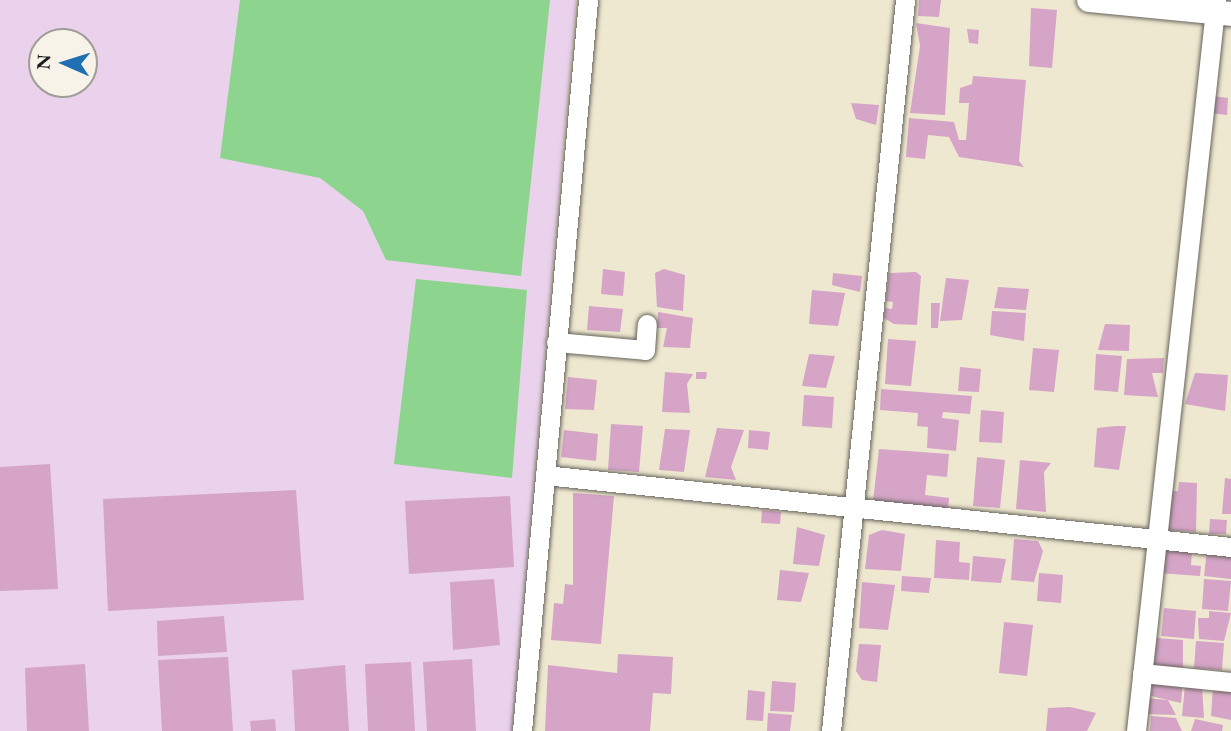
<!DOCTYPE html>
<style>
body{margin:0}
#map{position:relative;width:1231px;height:731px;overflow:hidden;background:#efe8d0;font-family:"EB Garamond",serif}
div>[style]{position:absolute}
.built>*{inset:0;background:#ead1ec}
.green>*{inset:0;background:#8dd48f}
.building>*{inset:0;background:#d5a4c7}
.roads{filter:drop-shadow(0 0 2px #66635b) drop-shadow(0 0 2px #66635b)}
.minor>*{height:19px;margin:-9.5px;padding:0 9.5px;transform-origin:9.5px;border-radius:9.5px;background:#fff}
.tertiary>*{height:24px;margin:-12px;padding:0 12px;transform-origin:12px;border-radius:12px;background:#fff}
span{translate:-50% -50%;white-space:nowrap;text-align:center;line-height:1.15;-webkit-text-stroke:5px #f7f3e8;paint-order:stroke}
.north{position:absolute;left:28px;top:28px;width:70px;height:70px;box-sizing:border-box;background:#f7f3e8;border:2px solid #9f9d96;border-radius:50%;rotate:273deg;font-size:19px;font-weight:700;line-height:28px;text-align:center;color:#1c1c1c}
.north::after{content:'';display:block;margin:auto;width:24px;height:32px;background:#1f6fb2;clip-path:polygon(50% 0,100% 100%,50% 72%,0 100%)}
</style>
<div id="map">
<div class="built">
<div style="clip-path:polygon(evenodd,0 0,576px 0,512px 731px,0 731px,0 0,42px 42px,84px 42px,84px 84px,42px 84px,42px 42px)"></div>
</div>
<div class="green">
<div style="clip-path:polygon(240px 0,550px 0,521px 276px,386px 260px,363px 211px,320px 178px,220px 158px)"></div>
<div style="clip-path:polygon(416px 279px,527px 290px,512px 478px,394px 464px)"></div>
</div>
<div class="building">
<div style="clip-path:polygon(919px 0,941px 0,939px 17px,918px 16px)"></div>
<div style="clip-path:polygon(1031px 8px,1057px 10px,1052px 68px,1029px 66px)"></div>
<div style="clip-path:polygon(916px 23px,950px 28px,945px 115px,910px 113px,920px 46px)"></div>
<div style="clip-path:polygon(967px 29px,979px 30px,978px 44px,969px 43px)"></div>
<div style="clip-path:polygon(973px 76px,1026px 80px,1019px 161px,1024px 167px,959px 157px,949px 137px,928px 135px,925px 159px,906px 157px,909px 118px,954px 122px,959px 140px,966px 140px,969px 103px,959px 103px,960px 88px,972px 84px)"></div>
<div style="clip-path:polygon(1212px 96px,1228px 98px,1227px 115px,1210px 113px)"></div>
<div style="clip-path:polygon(851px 103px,879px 105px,876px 125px,856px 119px)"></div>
<div style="clip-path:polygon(603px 269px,625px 272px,623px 296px,601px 294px)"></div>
<div style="clip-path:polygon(664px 269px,685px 275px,683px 311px,657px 307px,655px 273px)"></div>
<div style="clip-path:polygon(916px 272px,921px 276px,917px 325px,894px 324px,884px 318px,885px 308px,892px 309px,893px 302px,886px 301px,889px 273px)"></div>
<div style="clip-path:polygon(833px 273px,862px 276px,860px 292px,832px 285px)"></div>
<div style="clip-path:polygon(946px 278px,969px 280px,962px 320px,940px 321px)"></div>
<div style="clip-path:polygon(998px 287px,1029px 289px,1026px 310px,994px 308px)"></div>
<div style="clip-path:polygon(812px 290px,845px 293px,838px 326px,809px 324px)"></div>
<div style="clip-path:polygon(931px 303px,940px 303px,938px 328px,931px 328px)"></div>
<div style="clip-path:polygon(589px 306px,623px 309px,620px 332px,587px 330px)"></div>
<div style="clip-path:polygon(992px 311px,1026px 313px,1024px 341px,990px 335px)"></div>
<div style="clip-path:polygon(658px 312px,693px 318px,690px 348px,663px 347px,667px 328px,657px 328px)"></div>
<div style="clip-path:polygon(1105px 324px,1130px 325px,1129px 351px,1098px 350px)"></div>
<div style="clip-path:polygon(888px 339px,916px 341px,911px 386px,885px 384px)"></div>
<div style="clip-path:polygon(1033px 348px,1059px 350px,1054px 392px,1029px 390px)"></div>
<div style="clip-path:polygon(809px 354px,835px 356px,826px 388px,802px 386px)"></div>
<div style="clip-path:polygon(1096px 354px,1122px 356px,1118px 392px,1094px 390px)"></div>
<div style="clip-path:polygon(1164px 358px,1163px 373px,1152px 373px,1158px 397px,1124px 395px,1127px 359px)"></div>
<div style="clip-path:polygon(960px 367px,981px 369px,979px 392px,958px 391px)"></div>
<div style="clip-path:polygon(665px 372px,693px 374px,687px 384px,690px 413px,662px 412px)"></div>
<div style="clip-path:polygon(696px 372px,707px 372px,706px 379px,696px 379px)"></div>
<div style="clip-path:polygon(1195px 373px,1228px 375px,1225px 411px,1185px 404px)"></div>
<div style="clip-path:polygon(568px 377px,597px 380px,594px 410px,565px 409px)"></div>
<div style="clip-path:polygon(881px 389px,972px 396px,970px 414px,943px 412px,942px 418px,959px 420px,956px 451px,927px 448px,928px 427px,917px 426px,918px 413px,880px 410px)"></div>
<div style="clip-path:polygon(804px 395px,834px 397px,832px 428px,802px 426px)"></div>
<div style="clip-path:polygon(981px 410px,1004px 412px,1002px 443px,979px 442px)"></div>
<div style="clip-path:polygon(611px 424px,643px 426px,639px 472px,608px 470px)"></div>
<div style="clip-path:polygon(1116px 426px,1126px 426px,1119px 470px,1094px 467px,1097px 428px)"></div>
<div style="clip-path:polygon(717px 428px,744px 430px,731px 467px,736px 480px,705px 477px)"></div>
<div style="clip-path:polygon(665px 429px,690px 430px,684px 472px,659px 470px)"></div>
<div style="clip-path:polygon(564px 430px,598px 434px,596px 461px,561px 457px)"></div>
<div style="clip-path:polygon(749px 430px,770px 432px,768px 450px,748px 448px)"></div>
<div style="clip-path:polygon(879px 449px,949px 454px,947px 477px,927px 475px,925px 495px,949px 498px,948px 509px,873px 501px)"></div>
<div style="clip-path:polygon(977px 457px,1005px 460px,1000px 508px,973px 506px)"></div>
<div style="clip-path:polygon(1020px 460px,1051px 463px,1044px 472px,1046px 512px,1016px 509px)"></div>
<div style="clip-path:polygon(50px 464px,58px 589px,0 591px,0 467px)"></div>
<div style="clip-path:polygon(1225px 478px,1231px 479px,1231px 514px,1222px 514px)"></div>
<div style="clip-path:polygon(1179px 482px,1197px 483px,1196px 532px,1169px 530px,1170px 491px,1178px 491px)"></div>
<div style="clip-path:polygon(296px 490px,304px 600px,108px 611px,103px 499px)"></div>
<div style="clip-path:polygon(573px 493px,614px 496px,601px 644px,551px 640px,554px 603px,563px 604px,565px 584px,573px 585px)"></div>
<div style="clip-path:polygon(510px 496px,514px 567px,409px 574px,405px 501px)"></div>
<div style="clip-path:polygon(762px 510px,781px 512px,780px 524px,761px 523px)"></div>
<div style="clip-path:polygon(1210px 519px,1227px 520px,1226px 534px,1209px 534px)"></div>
<div style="clip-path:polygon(797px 527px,825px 535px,819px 566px,793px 564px)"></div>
<div style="clip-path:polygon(882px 530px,905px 534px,901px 571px,865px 569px,869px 535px)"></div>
<div style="clip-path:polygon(1014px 539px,1038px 541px,1043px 551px,1034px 582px,1011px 580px)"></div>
<div style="clip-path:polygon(936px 540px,960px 542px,959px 562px,970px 563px,969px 580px,934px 578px)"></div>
<div style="clip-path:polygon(1167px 547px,1192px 549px,1191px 565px,1201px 566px,1200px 576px,1158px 573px,1160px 552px)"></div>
<div style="clip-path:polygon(1207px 550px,1231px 552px,1231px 579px,1204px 576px)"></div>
<div style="clip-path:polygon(973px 556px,1006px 559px,1001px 583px,971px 581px)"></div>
<div style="clip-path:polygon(780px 570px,809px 573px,801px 602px,777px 600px)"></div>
<div style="clip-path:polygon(1039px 573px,1063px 575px,1061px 603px,1037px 601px)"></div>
<div style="clip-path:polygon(902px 576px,931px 578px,929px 593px,901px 591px)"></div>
<div style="clip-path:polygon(494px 579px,500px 645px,453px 650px,450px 582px)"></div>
<div style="clip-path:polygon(1204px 579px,1231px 581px,1228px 611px,1202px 609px)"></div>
<div style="clip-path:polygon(862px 582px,895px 585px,888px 630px,859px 628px)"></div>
<div style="clip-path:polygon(1164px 608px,1196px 611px,1194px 639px,1161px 636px)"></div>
<div style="clip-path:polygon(1209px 611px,1231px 613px,1224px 641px,1199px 639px,1198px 618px,1209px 618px)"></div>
<div style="clip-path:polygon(224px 616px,227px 652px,158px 656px,157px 621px)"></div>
<div style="clip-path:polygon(1004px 622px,1033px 625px,1027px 676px,999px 673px)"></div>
<div style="clip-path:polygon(1157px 638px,1183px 640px,1183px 668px,1154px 665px)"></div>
<div style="clip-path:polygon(1196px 641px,1224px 643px,1222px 670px,1194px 668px)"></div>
<div style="clip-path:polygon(859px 644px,881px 645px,877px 682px,862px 680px,856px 671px)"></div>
<div style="clip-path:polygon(618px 654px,673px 657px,671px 694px,653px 693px,650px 731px,545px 731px,548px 665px,617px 673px)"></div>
<div style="clip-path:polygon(228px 657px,233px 731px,162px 731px,158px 660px)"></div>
<div style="clip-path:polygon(472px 659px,476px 731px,427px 731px,423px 662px)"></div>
<div style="clip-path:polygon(411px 662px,415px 731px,368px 731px,365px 664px)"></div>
<div style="clip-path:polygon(85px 664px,89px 731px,27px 731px,25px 668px)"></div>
<div style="clip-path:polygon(345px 665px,349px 731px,295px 731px,292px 670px)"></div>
<div style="clip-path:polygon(1153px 680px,1183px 683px,1181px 703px,1151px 696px)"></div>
<div style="clip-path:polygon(772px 681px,796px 683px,794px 712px,770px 711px)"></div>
<div style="clip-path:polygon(1185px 685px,1202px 686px,1204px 718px,1182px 716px)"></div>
<div style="clip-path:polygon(1213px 686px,1231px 691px,1231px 720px,1211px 716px)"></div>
<div style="clip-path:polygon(748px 690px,765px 692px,763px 721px,746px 720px)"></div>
<div style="clip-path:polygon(1146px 698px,1168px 700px,1176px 715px,1144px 714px)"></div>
<div style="clip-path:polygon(1070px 707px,1096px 713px,1087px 731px,1046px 731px,1048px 708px)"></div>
<div style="clip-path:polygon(768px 713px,792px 715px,790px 731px,767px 731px)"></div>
<div style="clip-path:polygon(1151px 716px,1176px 718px,1182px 731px,1150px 731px)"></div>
<div style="clip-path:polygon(275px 719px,276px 731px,251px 731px,250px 721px)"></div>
<div style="clip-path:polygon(1195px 719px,1223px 725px,1222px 731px,1191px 731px)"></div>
</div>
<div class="roads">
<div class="minor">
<div style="left:556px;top:342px;width:89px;rotate:5.1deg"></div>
<div style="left:645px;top:350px;width:26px;rotate:-86deg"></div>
<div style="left:545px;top:475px;width:690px;rotate:5.99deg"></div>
<div style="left:1142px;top:673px;width:89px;rotate:5.8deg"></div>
<div style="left:522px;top:731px;width:734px;rotate:-84.84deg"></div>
<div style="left:831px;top:731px;width:735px;rotate:-84.22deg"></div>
<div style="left:1136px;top:731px;width:735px;rotate:-83.75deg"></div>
</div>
<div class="tertiary">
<div style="left:1089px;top:0;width:143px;rotate:5.6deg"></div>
</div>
</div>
<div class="north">N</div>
</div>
